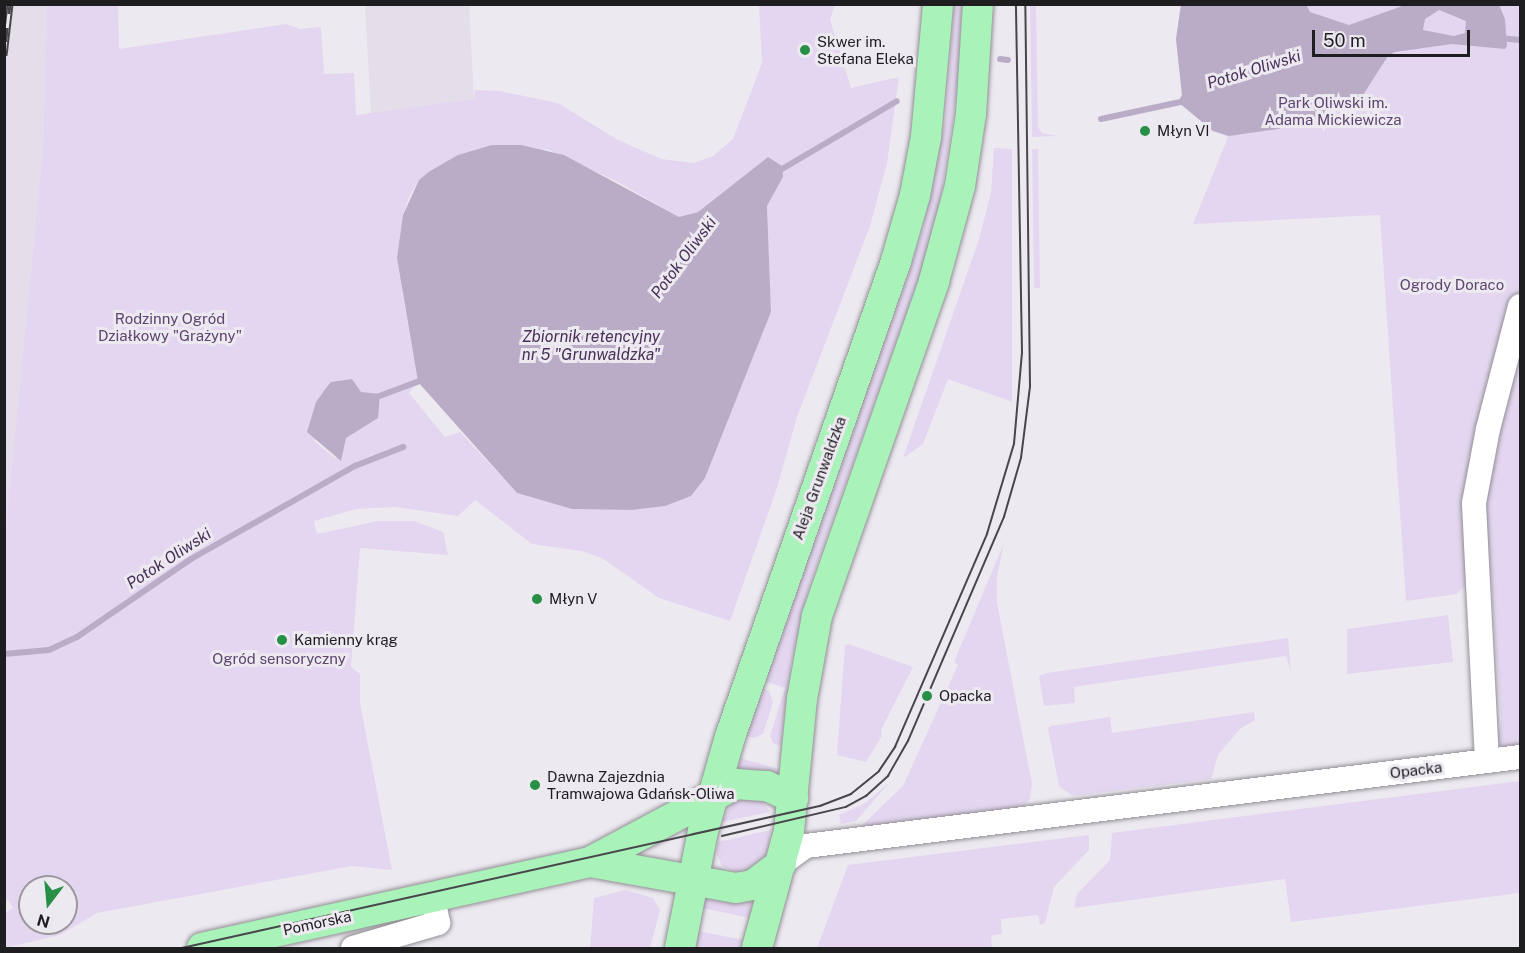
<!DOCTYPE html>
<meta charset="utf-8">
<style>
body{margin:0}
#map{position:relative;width:1525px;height:953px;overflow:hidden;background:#ede9f0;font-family:"Public Sans",sans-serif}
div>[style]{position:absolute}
.built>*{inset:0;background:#e4ddea}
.green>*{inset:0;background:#e4d6f0}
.water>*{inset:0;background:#baacc7}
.stream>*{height:6px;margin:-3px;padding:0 3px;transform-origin:3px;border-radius:3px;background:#baacc7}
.roads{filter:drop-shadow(0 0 2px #928f95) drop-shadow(0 0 2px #928f95)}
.minor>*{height:24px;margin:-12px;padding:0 12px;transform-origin:12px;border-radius:12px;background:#fff}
.major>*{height:30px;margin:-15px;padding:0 15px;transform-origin:15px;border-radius:15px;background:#a9f2b9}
.tram>*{height:1.5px;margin:-0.75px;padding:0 0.75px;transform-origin:0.75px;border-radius:0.75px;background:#48464a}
.rail>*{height:7px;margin-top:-3.5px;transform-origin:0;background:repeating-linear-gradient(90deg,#ede9f0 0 14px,#48464a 0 28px);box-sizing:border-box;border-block:2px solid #48464a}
.dots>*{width:16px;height:16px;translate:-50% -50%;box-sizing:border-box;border:3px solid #ede9f0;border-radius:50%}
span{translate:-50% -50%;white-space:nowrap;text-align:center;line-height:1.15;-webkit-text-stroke:6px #ede9f0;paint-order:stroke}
.poi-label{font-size:15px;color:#1e1d20}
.left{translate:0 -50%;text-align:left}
.park-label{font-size:15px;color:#5c456e}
.street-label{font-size:15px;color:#1e1d20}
.water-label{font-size:16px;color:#473158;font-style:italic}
.frame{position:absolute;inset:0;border:6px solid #1e1d20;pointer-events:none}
.north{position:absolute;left:18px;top:875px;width:60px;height:60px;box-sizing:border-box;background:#ede9f0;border:2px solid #9a979d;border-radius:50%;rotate:196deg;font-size:16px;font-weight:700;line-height:24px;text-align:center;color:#1e1d20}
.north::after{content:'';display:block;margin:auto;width:21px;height:27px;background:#288f46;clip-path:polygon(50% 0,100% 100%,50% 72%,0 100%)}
.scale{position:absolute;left:1312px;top:30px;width:158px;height:27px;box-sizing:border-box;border:3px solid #1e1d20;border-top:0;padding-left:8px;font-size:18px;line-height:21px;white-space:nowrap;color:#1e1d20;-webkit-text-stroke:4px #ede9f0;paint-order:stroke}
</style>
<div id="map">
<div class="built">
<div style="clip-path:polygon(5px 5px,47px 5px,43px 148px,5px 535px)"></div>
<div style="clip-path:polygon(365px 5px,469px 5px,474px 99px,371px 114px)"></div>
</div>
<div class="green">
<div style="clip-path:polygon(evenodd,47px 5px,118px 5px,119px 49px,286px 24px,300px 29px,321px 27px,324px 74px,354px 73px,356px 115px,474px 99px,475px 90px,499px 91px,558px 103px,616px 139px,661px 159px,694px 163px,713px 156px,733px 139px,762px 63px,759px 5px,835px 5px,830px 19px,851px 88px,899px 77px,887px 163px,870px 226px,797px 417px,776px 491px,730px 621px,659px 598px,602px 558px,581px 551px,532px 544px,475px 500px,458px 516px,395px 507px,356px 509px,314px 521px,317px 534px,378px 521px,414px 521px,443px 532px,448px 555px,360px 548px,351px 667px,360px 674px,360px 703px,392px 870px,352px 866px,97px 913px,60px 935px,5px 948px,4px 914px,13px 908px,8px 900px,5px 902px,5px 535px,43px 148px,47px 5px,547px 149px,618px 182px,679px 217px,698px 212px,768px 158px,783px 177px,767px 206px,771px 312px,705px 478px,665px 506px,632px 510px,572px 509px,517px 493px,460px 432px,445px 437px,409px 393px,418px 382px,402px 291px,403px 215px,410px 195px,419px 180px,442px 164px,547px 149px,47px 5px,361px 392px,380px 395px,377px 418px,346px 438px,336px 459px,314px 441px,361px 392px,47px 5px,30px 887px,66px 887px,66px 923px,30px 923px,30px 887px)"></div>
<div style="clip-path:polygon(954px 5px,962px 5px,958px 84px,941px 197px,920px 275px,809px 587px,791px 664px,781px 746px,773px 743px,770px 736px,785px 688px,765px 681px,923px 230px,946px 118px)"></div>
<div style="clip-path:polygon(1030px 5px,1036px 5px,1038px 127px,1042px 133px,1057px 136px,1032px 137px)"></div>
<div style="clip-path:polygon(1181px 5px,1520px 5px,1520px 745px,1503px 747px,1496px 740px,1501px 722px,1491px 572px,1466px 574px,1465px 586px,1457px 594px,1406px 601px,1380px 215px,1193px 224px,1228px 137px,1213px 131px,1178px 102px,1182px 95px,1176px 39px)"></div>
<div style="clip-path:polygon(994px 148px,1012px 149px,1012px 402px,948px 379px,923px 444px,903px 458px,979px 239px,991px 193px)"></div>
<div style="clip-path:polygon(1032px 149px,1038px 149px,1040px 288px,1034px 288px)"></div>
<div style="clip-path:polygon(1004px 543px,997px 577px,997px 603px,1032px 784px,1030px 799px,1021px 809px,855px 832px,903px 786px,958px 665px,954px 662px)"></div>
<div style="clip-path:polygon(1448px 615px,1453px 662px,1347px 674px,1347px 629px)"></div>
<div style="clip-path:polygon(1288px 638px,1291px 672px,1286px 656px,1074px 687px,1075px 703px,1044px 706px,1039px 676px,1047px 673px)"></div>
<div style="clip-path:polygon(849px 644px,913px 667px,881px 730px,882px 736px,866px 762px,837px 755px,845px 645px)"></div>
<div style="clip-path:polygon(763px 688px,769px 691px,773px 702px,763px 734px,754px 738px,747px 736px)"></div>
<div style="clip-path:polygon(1254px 712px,1255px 720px,1240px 729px,1218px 755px,1211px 779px,1073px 796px,1059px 786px,1048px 728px,1051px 726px,1110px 717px,1112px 733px)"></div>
<div style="clip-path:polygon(740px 758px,779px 769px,778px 775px,737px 770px)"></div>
<div style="clip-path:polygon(1520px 781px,1520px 893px,1291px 922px,1285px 879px,1074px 908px,1077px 894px,1110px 860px,1112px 833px)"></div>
<div style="clip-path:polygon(889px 783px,856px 821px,841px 824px,839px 815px,864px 804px)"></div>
<div style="clip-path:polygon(759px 798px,770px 812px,722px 822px,733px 800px)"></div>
<div style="clip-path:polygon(771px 830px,765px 860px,744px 875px,722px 866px,717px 855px,718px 842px)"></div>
<div style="clip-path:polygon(1089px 835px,1089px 850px,1054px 887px,1045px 923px,1040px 925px,1038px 915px,1001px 919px,1002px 934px,991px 936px,992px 948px,817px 948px,848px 865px)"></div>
<div style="clip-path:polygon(625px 890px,653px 898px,660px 910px,650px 948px,590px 948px,594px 898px)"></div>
<div style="clip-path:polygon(705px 897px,753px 899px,750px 918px,702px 908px)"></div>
<div style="clip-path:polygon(698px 931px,744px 940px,741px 948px,695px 948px)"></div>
</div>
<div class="water">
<div style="clip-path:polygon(evenodd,1181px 4px,1306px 5px,1310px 12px,1349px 25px,1405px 5px,1499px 5px,1505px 19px,1507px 46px,1505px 49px,1452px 44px,1395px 52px,1388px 56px,1363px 95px,1346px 108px,1278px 129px,1229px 136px,1213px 131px,1178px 102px,1182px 95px,1176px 39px,1181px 4px,1439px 10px,1466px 21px,1465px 33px,1454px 36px,1423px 30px,1425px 19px,1439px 10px)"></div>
<div style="clip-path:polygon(492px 145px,521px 145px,564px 155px,679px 217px,698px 212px,768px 157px,782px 166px,783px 177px,767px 206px,771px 312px,705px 478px,691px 496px,665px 506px,632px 510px,572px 509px,517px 493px,418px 382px,397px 258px,403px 215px,419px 180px,430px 171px,458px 155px)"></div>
<div style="clip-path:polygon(352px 379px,361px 392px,380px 394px,378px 418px,346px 438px,341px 461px,307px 432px,316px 402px,326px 388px,331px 382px)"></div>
</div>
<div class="stream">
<div style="left:1500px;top:38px;width:20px;rotate:6deg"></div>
<div style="left:1000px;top:59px;width:8px;rotate:7deg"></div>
<div style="left:1101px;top:119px;width:86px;rotate:-12.1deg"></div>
<div style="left:777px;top:172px;width:139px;rotate:-30.6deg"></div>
<div style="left:374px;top:398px;width:54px;rotate:-20.4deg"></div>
<div style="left:4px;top:654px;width:45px;rotate:-5.1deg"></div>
<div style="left:49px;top:650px;width:31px;rotate:-25deg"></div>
<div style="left:77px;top:637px;width:138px;rotate:-34.4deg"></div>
<div style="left:191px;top:559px;width:189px;rotate:-29.6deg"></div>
<div style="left:355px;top:466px;width:52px;rotate:-21.6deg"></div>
</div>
<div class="roads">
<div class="minor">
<div style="left:1487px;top:761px;width:258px;rotate:-92.9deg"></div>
<div style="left:1474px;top:503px;width:75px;rotate:-79.3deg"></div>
<div style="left:1488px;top:429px;width:127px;rotate:-75.4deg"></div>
<div style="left:781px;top:864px;width:31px;rotate:-36deg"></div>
<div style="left:806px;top:846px;width:720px;rotate:-7.11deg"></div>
<div style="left:353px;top:948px;width:89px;rotate:-16.4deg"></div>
<div style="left:438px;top:923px;width:26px;rotate:-101deg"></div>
</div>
<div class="major">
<div style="left:590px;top:862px;width:148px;rotate:10.1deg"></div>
<div style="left:736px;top:888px;width:17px;rotate:-10deg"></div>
<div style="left:753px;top:885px;width:35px;rotate:-37deg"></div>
<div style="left:202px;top:948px;width:397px;rotate:-12.5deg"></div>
<div style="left:590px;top:862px;width:166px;rotate:-28.1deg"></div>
<div style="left:736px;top:784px;width:31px;rotate:4deg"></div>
<div style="left:767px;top:786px;width:29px;rotate:25deg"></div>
<div style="left:680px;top:948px;width:119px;rotate:-78.9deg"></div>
<div style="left:703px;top:831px;width:98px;rotate:-74deg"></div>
<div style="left:730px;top:737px;width:504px;rotate:-70.77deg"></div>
<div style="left:896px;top:261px;width:69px;rotate:-73.9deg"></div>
<div style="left:915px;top:195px;width:59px;rotate:-79.3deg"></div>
<div style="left:926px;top:137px;width:134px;rotate:-84.8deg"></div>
<div style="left:757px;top:948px;width:121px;rotate:-74.7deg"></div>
<div style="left:789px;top:831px;width:133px;rotate:-84.4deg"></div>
<div style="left:802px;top:699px;width:84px;rotate:-79.8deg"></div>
<div style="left:817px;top:616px;width:355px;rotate:-70.7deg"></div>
<div style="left:934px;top:281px;width:98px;rotate:-74.7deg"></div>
<div style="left:960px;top:186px;width:73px;rotate:-81.3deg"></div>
<div style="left:971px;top:114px;width:110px;rotate:-86.4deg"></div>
</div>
</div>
<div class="tram">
<div style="left:722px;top:836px;width:127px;rotate:-13.2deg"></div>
<div style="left:846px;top:807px;width:23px;rotate:-29deg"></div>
<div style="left:866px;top:796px;width:30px;rotate:-42deg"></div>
<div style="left:888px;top:776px;width:40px;rotate:-60.3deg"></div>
<div style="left:908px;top:741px;width:244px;rotate:-66.8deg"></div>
<div style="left:1004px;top:517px;width:61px;rotate:-73.9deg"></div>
<div style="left:1021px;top:458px;width:72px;rotate:-82.8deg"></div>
<div style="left:1030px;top:387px;width:383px;rotate:-90.7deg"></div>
<div style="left:182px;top:948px;width:654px;rotate:-12.55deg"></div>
<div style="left:820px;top:806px;width:33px;rotate:-21deg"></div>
<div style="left:851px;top:794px;width:36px;rotate:-39deg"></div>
<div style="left:879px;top:771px;width:29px;rotate:-56deg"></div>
<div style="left:895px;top:747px;width:232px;rotate:-66.6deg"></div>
<div style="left:987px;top:534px;width:94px;rotate:-73.3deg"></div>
<div style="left:1014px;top:444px;width:91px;rotate:-85deg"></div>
<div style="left:1022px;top:353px;width:349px;rotate:-91deg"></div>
</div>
<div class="rail">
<div style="left:4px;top:55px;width:51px;rotate:-83.3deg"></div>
</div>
<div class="dots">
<div style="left:805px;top:50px;background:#288f46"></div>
<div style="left:1145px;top:131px;background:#288f46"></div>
<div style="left:537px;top:599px;background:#288f46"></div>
<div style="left:282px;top:640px;background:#288f46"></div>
<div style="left:927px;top:696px;background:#288f46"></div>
<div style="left:535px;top:785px;background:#288f46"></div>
</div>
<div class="poi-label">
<span class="left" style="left:817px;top:50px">Skwer im.<br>Stefana Eleka</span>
<span class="left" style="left:1157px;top:131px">Młyn VI</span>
<span class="left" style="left:549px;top:599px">Młyn V</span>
<span class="left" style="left:294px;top:640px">Kamienny krąg</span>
<span class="left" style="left:939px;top:696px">Opacka</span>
<span class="left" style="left:547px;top:785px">Dawna Zajezdnia<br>Tramwajowa Gdańsk-Oliwa</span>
</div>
<div class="park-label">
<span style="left:1333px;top:111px">Park Oliwski im.<br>Adama Mickiewicza</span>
<span style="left:1452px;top:285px">Ogrody Doraco</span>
<span style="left:170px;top:327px">Rodzinny Ogród<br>Działkowy "Grażyny"</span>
<span style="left:279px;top:659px">Ogród sensoryczny</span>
</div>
<div class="street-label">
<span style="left:819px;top:478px;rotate:-70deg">Aleja Grunwaldzka</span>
<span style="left:1416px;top:770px;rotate:-7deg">Opacka</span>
<span style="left:317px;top:923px;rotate:-12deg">Pomorska</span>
</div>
<div class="water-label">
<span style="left:1254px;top:70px;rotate:-17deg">Potok Oliwski</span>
<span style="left:684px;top:258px;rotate:-53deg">Potok Oliwski</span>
<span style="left:591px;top:346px">Zbiornik retencyjny<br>nr 5 "Grunwaldzka"</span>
<span style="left:169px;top:559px;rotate:-33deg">Potok Oliwski</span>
</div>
<div class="frame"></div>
<div class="north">N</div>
<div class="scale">50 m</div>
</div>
